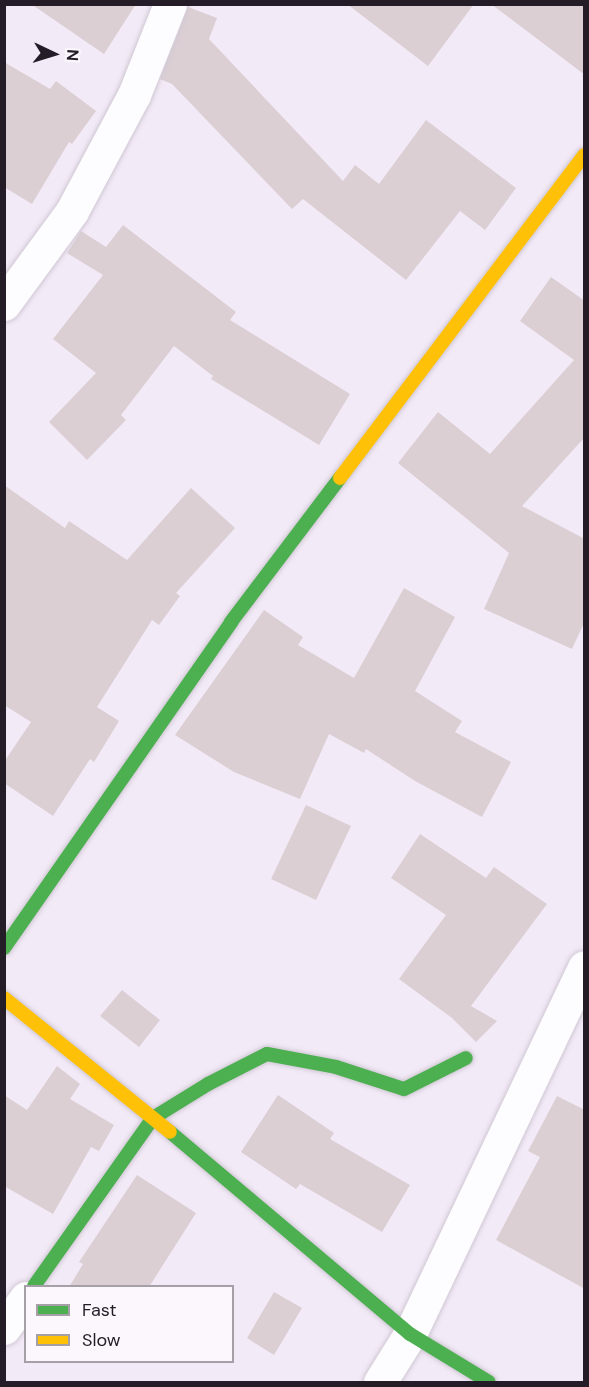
<!DOCTYPE html>
<style>
body{margin:0}
#map{position:relative;width:589px;height:1387px;overflow:hidden;background:#f3eaf7;font-family:"DM Sans",sans-serif}
div>[style]{position:absolute}
.building>*{inset:0;background:#dbcfd4}
.roads{filter:drop-shadow(0 0 2px #cfc7d3) drop-shadow(0 0 2px #cfc7d3)}
.street>*{height:33px;margin:-16.5px;padding:0 16.5px;transform-origin:16.5px;border-radius:16.5px;background:#fdfcfe}
.fast>*{height:14px;margin:-7px;padding:0 7px;transform-origin:7px;border-radius:7px;background:#4caf50}
.slow>*{height:14px;margin:-7px;padding:0 7px;transform-origin:7px;border-radius:7px;background:#ffc107}
span{translate:-50% -50%;white-space:nowrap;text-align:center;line-height:1.15;-webkit-text-stroke:6px #fbf7fd;paint-order:stroke}
.frame{position:absolute;inset:0;border:6px solid #241d28;pointer-events:none}
.legend{position:absolute;left:24px;top:1285px;width:210px;height:78px;box-sizing:border-box;background:#fbf7fd;border:2px solid #a5a0a8;margin:0;padding:8px 10px;list-style:none;font-size:18px;color:#241d28}
.legend li{display:flex;align-items:center;gap:12px;height:30px}
.legend b{width:30px;border:2px solid #a5a0a8}
.north{position:absolute;left:24px;top:24px;width:60px;height:60px;-webkit-text-stroke:4px #fbf7fd;paint-order:stroke;rotate:94deg;font-size:16px;font-weight:700;line-height:24px;text-align:center;color:#241d28}
.north::after{content:'';display:block;margin:auto;width:21px;height:27px;background:#241d28;clip-path:polygon(50% 0,100% 100%,50% 72%,0 100%)}
</style>
<div id="map">
<div class="building">
<div style="clip-path:polygon(31px 4px,136px 4px,104px 54px)"></div>
<div style="clip-path:polygon(347px 4px,474px 4px,428px 66px)"></div>
<div style="clip-path:polygon(491px 4px,585px 4px,585px 75px)"></div>
<div style="clip-path:polygon(188px 7px,217px 18px,209px 39px,343px 181px,355px 165px,379px 184px,426px 120px,516px 188px,485px 230px,460px 211px,406px 280px,303px 199px,292px 209px,172px 84px,160px 79px)"></div>
<div style="clip-path:polygon(4px 62px,50px 89px,56px 81px,96px 111px,72px 144px,69px 142px,32px 204px,4px 187px)"></div>
<div style="clip-path:polygon(123px 225px,236px 312px,230px 320px,350px 394px,319px 445px,211px 379px,213px 376px,174px 346px,121px 415px,126px 420px,87px 460px,49px 422px,96px 373px,53px 339px,103px 275px,67px 253px,81px 231px,106px 247px)"></div>
<div style="clip-path:polygon(551px 277px,585px 301px,585px 437px,522px 506px,585px 539px,585px 621px,572px 649px,484px 609px,509px 553px,398px 463px,438px 412px,490px 454px,574px 360px,520px 321px)"></div>
<div style="clip-path:polygon(4px 485px,65px 528px,69px 521px,127px 560px,191px 488px,235px 528px,176px 593px,180px 596px,159px 625px,152px 620px,97px 707px,119px 721px,94px 762px,90px 759px,53px 816px,4px 783px,4px 762px,31px 722px,4px 705px)"></div>
<div style="clip-path:polygon(404px 588px,455px 617px,415px 691px,462px 721px,455px 732px,511px 762px,482px 817px,415px 781px,366px 749px,364px 753px,329px 734px,300px 799px,234px 772px,175px 735px,264px 610px,303px 637px,298px 645px,354px 678px)"></div>
<div style="clip-path:polygon(306px 805px,351px 826px,316px 900px,271px 879px)"></div>
<div style="clip-path:polygon(420px 834px,486px 878px,494px 867px,547px 904px,471px 1006px,497px 1021px,476px 1042px,452px 1018px,399px 979px,446px 915px,391px 878px)"></div>
<div style="clip-path:polygon(122px 990px,160px 1020px,139px 1047px,100px 1016px)"></div>
<div style="clip-path:polygon(57px 1066px,80px 1084px,70px 1099px,114px 1125px,99px 1151px,91px 1147px,53px 1214px,4px 1186px,4px 1095px,27px 1110px)"></div>
<div style="clip-path:polygon(278px 1095px,334px 1133px,330px 1139px,410px 1185px,382px 1232px,300px 1184px,296px 1189px,241px 1152px)"></div>
<div style="clip-path:polygon(557px 1096px,585px 1110px,585px 1289px,496px 1240px,540px 1157px,528px 1151px)"></div>
<div style="clip-path:polygon(137px 1175px,196px 1213px,149px 1287px,69px 1287px,83px 1264px,79px 1262px)"></div>
<div style="clip-path:polygon(274px 1292px,302px 1308px,274px 1355px,247px 1338px)"></div>
</div>
<div class="roads">
<div class="street">
<div style="left:4px;top:304px;width:115px;rotate:-53.8deg"></div>
<div style="left:72px;top:211px;width:132px;rotate:-61.9deg"></div>
<div style="left:134px;top:95px;width:98px;rotate:-68.4deg"></div>
<div style="left:4px;top:1328px;width:37px;rotate:-54deg"></div>
<div style="left:380px;top:1382px;width:57px;rotate:-58deg"></div>
<div style="left:410px;top:1334px;width:406px;rotate:-64.6deg"></div>
</div>
<div class="fast">
<div style="left:4px;top:948px;width:397px;rotate:-55.1deg"></div>
<div style="left:231px;top:622px;width:181px;rotate:-52.9deg"></div>
<div style="left:170px;top:1132px;width:314px;rotate:40.1deg"></div>
<div style="left:410px;top:1334px;width:92px;rotate:31.3deg"></div>
<div style="left:34px;top:1286px;width:206px;rotate:-54.7deg"></div>
<div style="left:153px;top:1118px;width:65px;rotate:-31.7deg"></div>
<div style="left:208px;top:1084px;width:66px;rotate:-27deg"></div>
<div style="left:267px;top:1054px;width:70px;rotate:10.7deg"></div>
<div style="left:336px;top:1067px;width:71px;rotate:17.9deg"></div>
<div style="left:404px;top:1089px;width:69px;rotate:-26.6deg"></div>
</div>
<div class="slow">
<div style="left:340px;top:478px;width:405px;rotate:-52.9deg"></div>
<div style="left:4px;top:998px;width:213px;rotate:38.9deg"></div>
</div>
</div>
<div class="frame"></div>
<ul class="legend">
<li><b style="height:8px;background:#4caf50"></b>Fast</li>
<li><b style="height:8px;background:#ffc107"></b>Slow</li>
</ul>
<div class="north">N</div>
</div>
